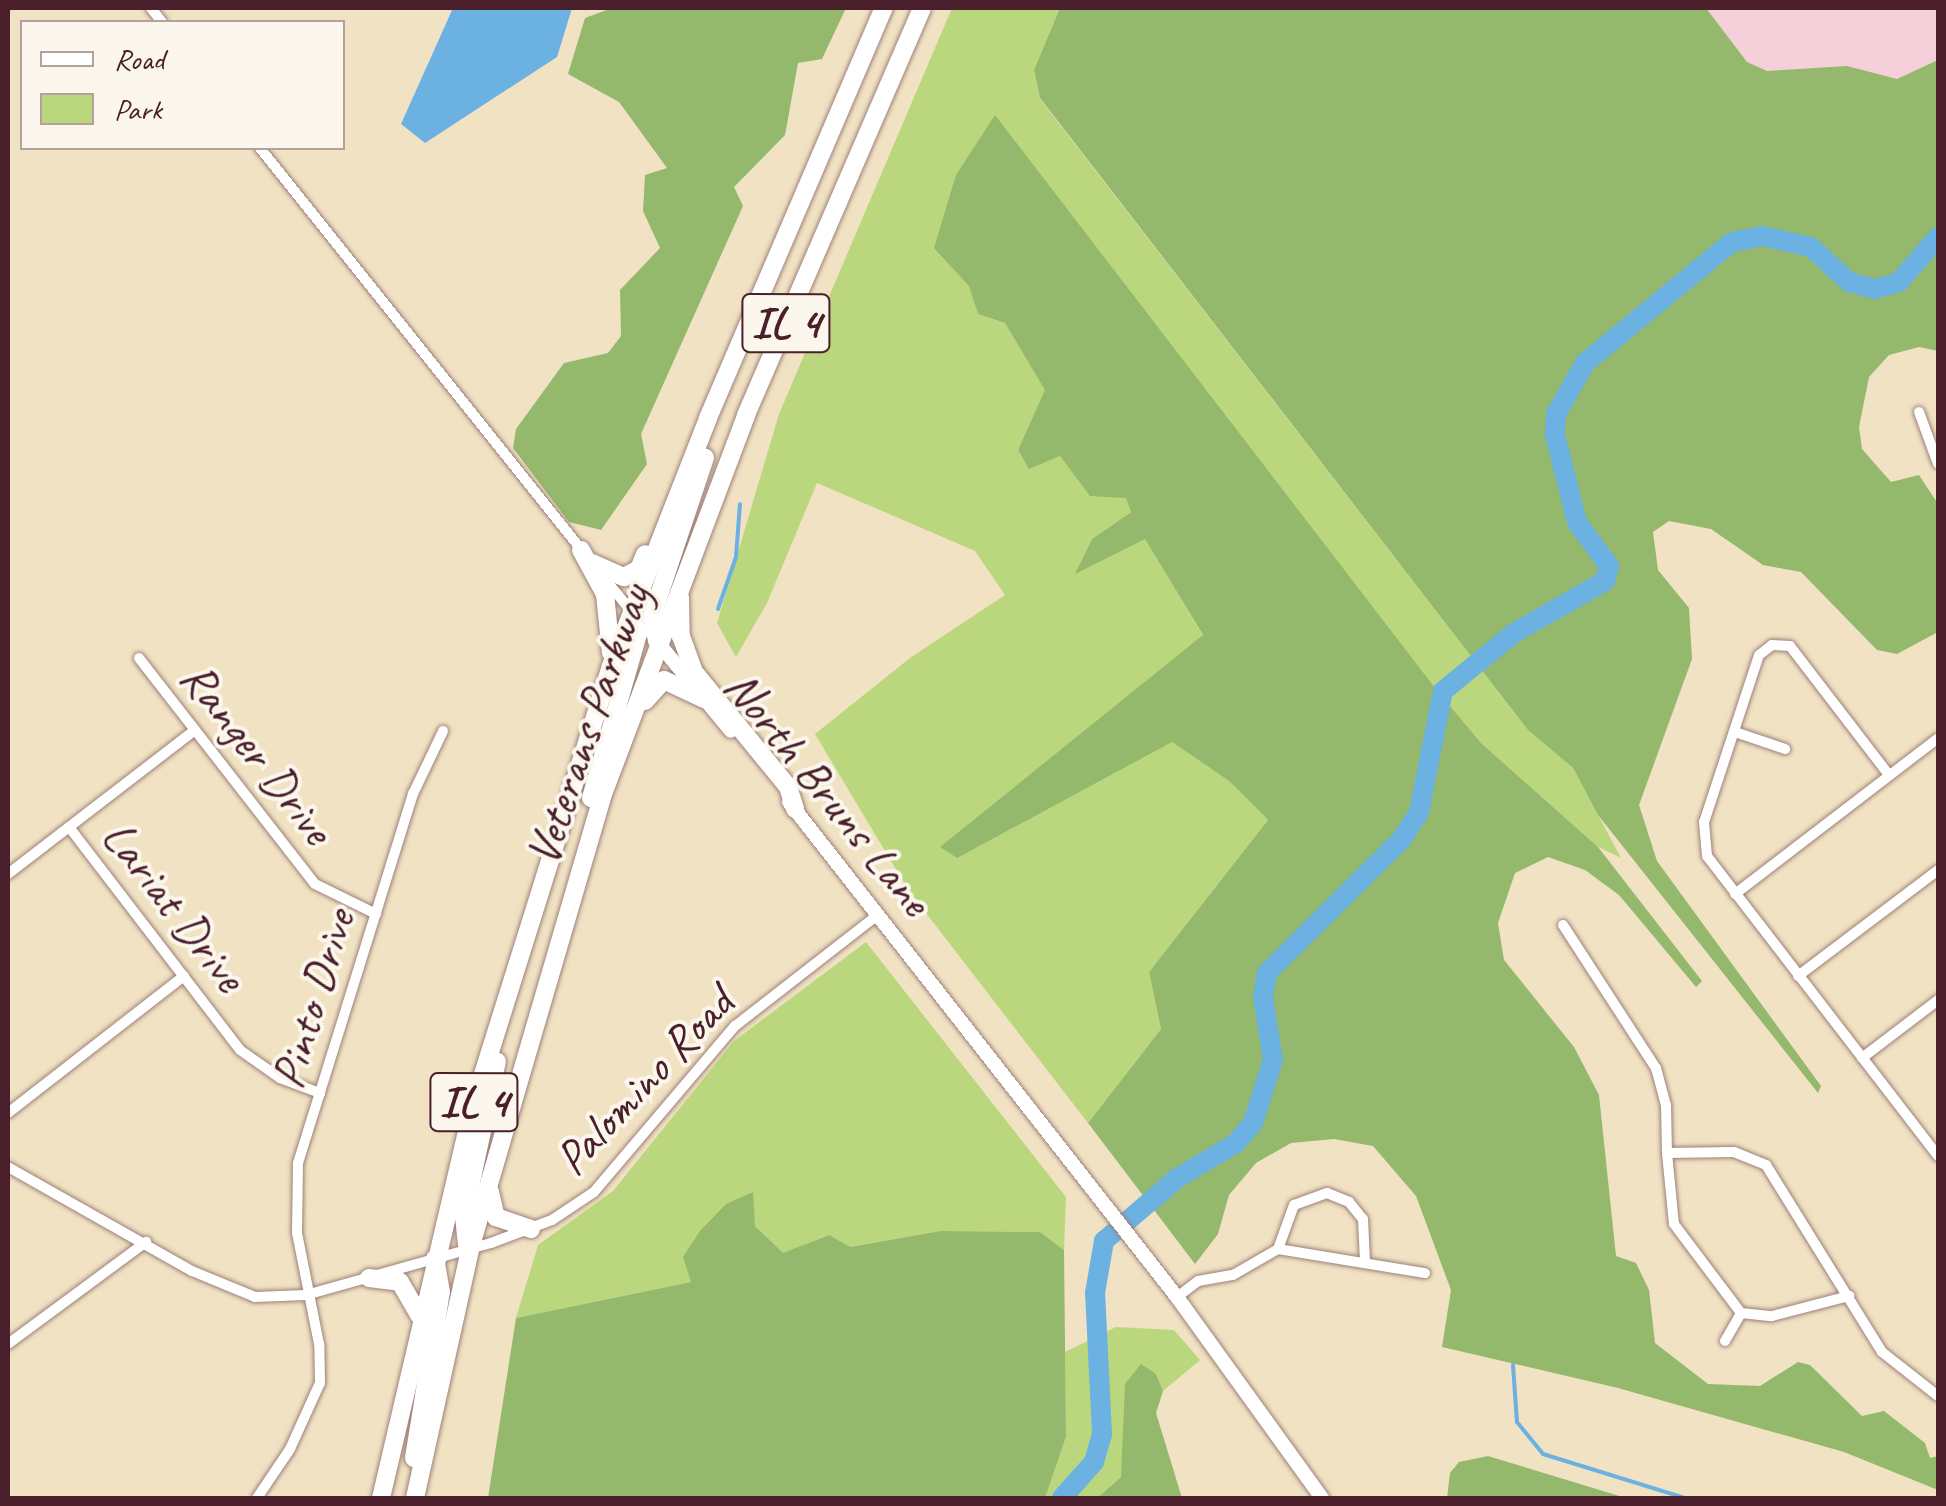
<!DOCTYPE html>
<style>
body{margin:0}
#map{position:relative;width:1946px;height:1506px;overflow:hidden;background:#f1e2c4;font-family:Caveat,sans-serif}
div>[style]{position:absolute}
.built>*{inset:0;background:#f5cfda}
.green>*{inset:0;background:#bbd77d}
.forest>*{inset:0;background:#94b86c}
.water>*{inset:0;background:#6bb1e1}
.stream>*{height:4px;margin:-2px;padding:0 2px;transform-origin:2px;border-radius:2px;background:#6bb1e1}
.river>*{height:20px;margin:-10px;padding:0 10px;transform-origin:10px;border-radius:10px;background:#6bb1e1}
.roads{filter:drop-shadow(0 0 2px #9e8078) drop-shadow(0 0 2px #9e8078)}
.minor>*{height:10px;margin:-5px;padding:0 5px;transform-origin:5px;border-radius:5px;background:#fff}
.secondary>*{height:14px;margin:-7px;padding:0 7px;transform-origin:7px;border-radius:7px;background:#fff}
.trunk>*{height:18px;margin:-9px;padding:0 9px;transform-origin:9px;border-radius:9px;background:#fff}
span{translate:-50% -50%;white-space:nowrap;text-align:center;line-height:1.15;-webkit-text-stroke:8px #fbf7ec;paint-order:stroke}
.shield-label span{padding:2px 8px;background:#fbf7ec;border:2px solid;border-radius:8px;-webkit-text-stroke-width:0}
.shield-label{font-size:45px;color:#4a1f2b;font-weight:700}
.street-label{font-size:48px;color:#4a1f2b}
.frame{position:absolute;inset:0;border:10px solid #4a1f2b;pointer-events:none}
.legend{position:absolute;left:20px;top:20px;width:325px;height:130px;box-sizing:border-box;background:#fbf7ec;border:2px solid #b4a19f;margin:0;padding:12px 18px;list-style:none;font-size:30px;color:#4a1f2b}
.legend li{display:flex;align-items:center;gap:20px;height:50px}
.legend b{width:50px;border:2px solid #b4a19f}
</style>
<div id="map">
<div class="built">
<div style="clip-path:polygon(1706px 8px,1938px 8px,1938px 60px,1897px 79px,1847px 66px,1767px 71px,1747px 62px)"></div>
</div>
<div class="green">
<div style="clip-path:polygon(952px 8px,1060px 8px,1034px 70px,1040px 99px,1528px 730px,1573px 768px,1621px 858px,1598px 847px,1481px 743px,1435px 688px,935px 248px,970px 286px,978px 314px,1005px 323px,1046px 390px,1018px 450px,1029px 468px,1060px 456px,1090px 495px,1126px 497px,1132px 511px,1092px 539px,1076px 573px,1145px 538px,1203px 636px,941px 847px,1172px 742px,1229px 781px,1268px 820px,1149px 972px,1161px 1029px,1088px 1123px,909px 891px,815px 734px,910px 658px,1005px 595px,975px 551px,817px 483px,767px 603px,736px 657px,717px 623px,779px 414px)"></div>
<div style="clip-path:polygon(866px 942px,1066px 1197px,1064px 1250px,1040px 1232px,940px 1231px,849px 1247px,828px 1235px,783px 1254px,755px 1226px,752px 1192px,691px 1282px,516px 1318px,538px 1245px,613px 1191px,734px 1041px)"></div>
<div style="clip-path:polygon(1116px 1327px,1174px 1330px,1200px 1360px,1163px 1391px,1156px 1374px,1125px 1434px,1121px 1477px,1097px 1498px,1045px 1498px,1066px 1437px,1065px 1352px)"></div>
</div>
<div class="forest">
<div style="clip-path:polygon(612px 8px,846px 8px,822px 59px,798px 63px,785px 135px,734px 187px,743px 206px,641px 434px,647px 464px,601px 530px,569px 522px,513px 448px,516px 429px,564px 363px,608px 353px,621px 336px,620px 290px,660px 248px,643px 211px,645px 175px,667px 168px,619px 102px,568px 74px,585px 18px)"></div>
<div style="clip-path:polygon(1060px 8px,1706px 8px,1747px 62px,1767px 71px,1847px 66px,1897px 79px,1938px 60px,1938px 351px,1919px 347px,1889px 355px,1869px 377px,1859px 427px,1862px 449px,1891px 482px,1919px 475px,1938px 504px,1938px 632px,1897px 654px,1877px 650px,1801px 572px,1763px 565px,1711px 529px,1669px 521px,1653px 532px,1658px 570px,1689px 608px,1692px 659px,1639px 805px,1657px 861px,1821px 1086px,1818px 1093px,1598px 815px,1573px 768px,1528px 730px,1040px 98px,1034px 70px)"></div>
<div style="clip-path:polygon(995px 115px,1435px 688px,1481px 743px,1598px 847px,1702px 981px,1696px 987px,1619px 895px,1585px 870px,1548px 857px,1515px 873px,1498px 923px,1504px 960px,1574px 1047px,1599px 1095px,1616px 1256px,1636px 1263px,1649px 1290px,1655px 1343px,1708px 1384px,1760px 1386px,1798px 1362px,1810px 1365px,1862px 1416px,1884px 1411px,1925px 1443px,1930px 1458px,1938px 1456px,1938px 1490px,1844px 1452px,1618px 1388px,1442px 1347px,1451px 1290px,1416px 1196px,1373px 1146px,1334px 1139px,1291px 1143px,1256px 1163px,1229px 1195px,1218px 1234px,1195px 1264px,1088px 1123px,1161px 1029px,1149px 972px,1268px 820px,1229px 781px,1172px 742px,957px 858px,940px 847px,1203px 635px,1145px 539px,1075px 574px,1092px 539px,1131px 512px,1126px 498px,1090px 496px,1060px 456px,1029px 469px,1018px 450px,1045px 390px,1005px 323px,978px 314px,969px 286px,934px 248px,956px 175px)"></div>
<div style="clip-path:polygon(753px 1192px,755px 1226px,783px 1253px,829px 1235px,850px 1247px,940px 1231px,1040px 1232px,1064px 1250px,1066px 1437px,1045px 1498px,488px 1498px,516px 1318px,691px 1282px,683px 1257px,700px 1231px,726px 1204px)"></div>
<div style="clip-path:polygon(1141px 1364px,1156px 1374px,1163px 1391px,1156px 1413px,1182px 1498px,1097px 1498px,1121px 1477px,1125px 1384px)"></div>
<div style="clip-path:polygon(1488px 1456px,1626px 1498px,1447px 1498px,1450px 1473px,1459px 1462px)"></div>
</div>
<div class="water">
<div style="clip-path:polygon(453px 8px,572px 8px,557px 57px,425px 143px,401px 124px)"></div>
</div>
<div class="stream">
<div style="left:718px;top:609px;width:55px;rotate:-70.9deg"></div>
<div style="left:736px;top:557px;width:53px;rotate:-85.7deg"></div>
<div style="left:1513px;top:1365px;width:57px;rotate:86deg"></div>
<div style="left:1517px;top:1422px;width:41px;rotate:50.9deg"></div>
<div style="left:1543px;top:1454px;width:149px;rotate:17.2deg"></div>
</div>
<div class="river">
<div style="left:1062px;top:1498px;width:48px;rotate:-48.4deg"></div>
<div style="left:1094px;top:1462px;width:29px;rotate:-74deg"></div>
<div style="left:1102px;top:1434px;width:141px;rotate:-92.8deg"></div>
<div style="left:1095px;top:1293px;width:53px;rotate:-80.2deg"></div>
<div style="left:1104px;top:1241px;width:95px;rotate:-40.7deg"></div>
<div style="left:1176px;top:1179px;width:70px;rotate:-31deg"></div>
<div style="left:1236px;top:1143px;width:26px;rotate:-50deg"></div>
<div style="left:1253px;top:1123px;width:66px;rotate:-72.4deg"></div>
<div style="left:1273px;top:1060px;width:64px;rotate:-99deg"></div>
<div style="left:1263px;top:997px;width:24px;rotate:-81deg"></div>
<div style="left:1267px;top:973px;width:189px;rotate:-44.8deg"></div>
<div style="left:1401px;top:840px;width:33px;rotate:-57deg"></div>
<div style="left:1419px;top:812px;width:123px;rotate:-78.8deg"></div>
<div style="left:1443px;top:691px;width:92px;rotate:-39.2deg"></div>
<div style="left:1514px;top:633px;width:105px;rotate:-29.7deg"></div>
<div style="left:1605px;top:581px;width:16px;rotate:-75deg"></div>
<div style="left:1609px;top:566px;width:54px;rotate:-126deg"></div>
<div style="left:1577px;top:522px;width:90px;rotate:-104.2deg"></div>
<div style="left:1555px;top:435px;width:21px;rotate:-87deg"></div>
<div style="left:1556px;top:414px;width:59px;rotate:-60.4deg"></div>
<div style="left:1585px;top:363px;width:190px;rotate:-39.5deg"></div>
<div style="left:1732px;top:242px;width:31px;rotate:-11deg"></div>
<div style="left:1762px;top:236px;width:50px;rotate:12.7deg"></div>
<div style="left:1811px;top:247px;width:52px;rotate:42.6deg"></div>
<div style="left:1849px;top:282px;width:27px;rotate:15deg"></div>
<div style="left:1875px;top:289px;width:25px;rotate:-16deg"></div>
<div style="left:1899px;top:282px;width:60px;rotate:-49.1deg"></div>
</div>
<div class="roads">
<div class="minor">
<div style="left:151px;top:8px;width:18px;rotate:52deg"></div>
<div style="left:260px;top:148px;width:519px;rotate:51.34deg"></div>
<div style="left:1919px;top:412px;width:55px;rotate:69.9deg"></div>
<div style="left:604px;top:578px;width:44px;rotate:50.5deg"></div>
<div style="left:1772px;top:645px;width:16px;rotate:142deg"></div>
<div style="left:1759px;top:655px;width:176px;rotate:108.2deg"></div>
<div style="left:1704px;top:822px;width:34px;rotate:85deg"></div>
<div style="left:1707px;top:856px;width:379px;rotate:52.4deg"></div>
<div style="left:1772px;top:645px;width:18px;rotate:3deg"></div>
<div style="left:1790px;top:646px;width:163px;rotate:52.5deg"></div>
<div style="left:139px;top:658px;width:286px;rotate:52.1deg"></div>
<div style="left:315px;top:884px;width:68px;rotate:26.2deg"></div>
<div style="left:1735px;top:732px;width:53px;rotate:18.8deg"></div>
<div style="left:69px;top:827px;width:281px;rotate:52.5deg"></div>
<div style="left:240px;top:1050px;width:49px;rotate:35deg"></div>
<div style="left:280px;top:1078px;width:43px;rotate:20.6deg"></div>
<div style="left:8px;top:874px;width:236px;rotate:-37.6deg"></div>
<div style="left:1735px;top:894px;width:256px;rotate:-37.5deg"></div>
<div style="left:1563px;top:925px;width:171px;rotate:57deg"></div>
<div style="left:1656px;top:1068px;width:38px;rotate:75deg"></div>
<div style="left:1666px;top:1105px;width:48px;rotate:88.8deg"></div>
<div style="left:1667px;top:1153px;width:67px;rotate:-0.9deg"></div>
<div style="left:1734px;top:1152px;width:35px;rotate:22deg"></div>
<div style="left:1766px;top:1165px;width:220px;rotate:58.2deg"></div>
<div style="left:1882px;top:1352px;width:71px;rotate:38.2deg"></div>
<div style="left:1798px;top:976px;width:176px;rotate:-37.1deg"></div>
<div style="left:1862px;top:1058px;width:96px;rotate:-37.3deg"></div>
<div style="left:8px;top:1113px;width:223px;rotate:-37.9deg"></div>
<div style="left:1667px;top:1153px;width:71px;rotate:84.4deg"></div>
<div style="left:1674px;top:1224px;width:111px;rotate:53deg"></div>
<div style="left:1741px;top:1313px;width:31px;rotate:6deg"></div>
<div style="left:1772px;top:1316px;width:80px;rotate:-14.6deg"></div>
<div style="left:8px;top:1167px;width:211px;rotate:29.5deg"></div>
<div style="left:192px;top:1271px;width:68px;rotate:22.4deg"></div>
<div style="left:255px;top:1297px;width:51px;rotate:-2.2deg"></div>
<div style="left:306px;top:1295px;width:192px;rotate:-15.7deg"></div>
<div style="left:491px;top:1243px;width:65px;rotate:-20.7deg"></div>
<div style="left:552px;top:1220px;width:50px;rotate:-33.7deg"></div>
<div style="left:594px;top:1192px;width:218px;rotate:-49.7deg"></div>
<div style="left:735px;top:1026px;width:182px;rotate:-37.9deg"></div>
<div style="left:1278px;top:1249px;width:47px;rotate:-70deg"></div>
<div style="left:1294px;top:1205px;width:35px;rotate:-20deg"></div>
<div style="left:1327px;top:1193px;width:24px;rotate:22deg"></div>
<div style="left:1349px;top:1202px;width:22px;rotate:51deg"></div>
<div style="left:1363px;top:1219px;width:43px;rotate:87.3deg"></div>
<div style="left:1177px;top:1297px;width:26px;rotate:-37deg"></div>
<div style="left:1198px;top:1281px;width:36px;rotate:-10deg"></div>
<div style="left:1233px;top:1275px;width:52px;rotate:-30deg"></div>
<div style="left:1278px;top:1249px;width:149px;rotate:9.3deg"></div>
<div style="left:1725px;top:1341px;width:32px;rotate:-60deg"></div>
<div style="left:8px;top:1344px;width:172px;rotate:-36.5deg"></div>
<div style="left:257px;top:1498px;width:59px;rotate:-56deg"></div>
<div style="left:290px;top:1449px;width:72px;rotate:-65.6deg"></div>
<div style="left:320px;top:1383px;width:39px;rotate:-91deg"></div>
<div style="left:319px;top:1344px;width:113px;rotate:-101.2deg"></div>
<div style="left:297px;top:1233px;width:70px;rotate:-89.2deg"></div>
<div style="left:298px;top:1163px;width:387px;rotate:-72.7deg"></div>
<div style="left:413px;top:794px;width:70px;rotate:-64.5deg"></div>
</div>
<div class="secondary">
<div style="left:655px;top:639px;width:119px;rotate:50.4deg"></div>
<div style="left:789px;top:802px;width:629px;rotate:51.91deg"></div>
<div style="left:1177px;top:1297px;width:248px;rotate:54.2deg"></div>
</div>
<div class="trunk">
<div style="left:581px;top:550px;width:50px;rotate:61.4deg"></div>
<div style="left:605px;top:594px;width:59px;rotate:84.2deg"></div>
<div style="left:592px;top:563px;width:35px;rotate:24deg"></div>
<div style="left:624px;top:577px;width:17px;rotate:-28deg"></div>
<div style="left:639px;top:569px;width:16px;rotate:-68deg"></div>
<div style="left:680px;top:597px;width:39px;rotate:89deg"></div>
<div style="left:681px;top:636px;width:38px;rotate:70deg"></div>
<div style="left:694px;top:672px;width:149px;rotate:50.7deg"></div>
<div style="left:788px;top:787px;width:23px;rotate:72deg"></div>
<div style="left:657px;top:641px;width:25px;rotate:-101deg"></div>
<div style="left:652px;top:616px;width:167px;rotate:-71.5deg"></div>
<div style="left:645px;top:701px;width:28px;rotate:-48deg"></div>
<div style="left:664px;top:680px;width:44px;rotate:25.4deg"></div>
<div style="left:591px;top:798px;width:171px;rotate:-74deg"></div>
<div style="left:638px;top:634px;width:23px;rotate:-105deg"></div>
<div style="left:490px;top:1192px;width:26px;rotate:77deg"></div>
<div style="left:496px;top:1217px;width:37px;rotate:19deg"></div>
<div style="left:467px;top:1245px;width:30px;rotate:-96deg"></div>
<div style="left:464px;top:1215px;width:157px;rotate:-77.9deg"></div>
<div style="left:369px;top:1278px;width:31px;rotate:7deg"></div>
<div style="left:400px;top:1282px;width:39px;rotate:60deg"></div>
<div style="left:414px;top:1458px;width:168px;rotate:-80.8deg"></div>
<div style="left:441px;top:1292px;width:34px;rotate:-100deg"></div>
<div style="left:381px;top:1498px;width:406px;rotate:-76.8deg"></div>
<div style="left:474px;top:1103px;width:458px;rotate:-72.6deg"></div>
<div style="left:611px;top:666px;width:266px;rotate:-68.6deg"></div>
<div style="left:708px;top:418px;width:446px;rotate:-66.8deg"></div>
<div style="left:415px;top:1498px;width:255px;rotate:-77.5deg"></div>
<div style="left:470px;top:1249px;width:471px;rotate:-73.7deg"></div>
<div style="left:602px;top:797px;width:408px;rotate:-69.3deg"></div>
<div style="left:746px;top:415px;width:443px;rotate:-66.6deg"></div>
</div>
</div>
<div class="shield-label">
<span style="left:786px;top:323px">IL 4</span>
<span style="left:474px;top:1102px">IL 4</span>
</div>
<div class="street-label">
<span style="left:588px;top:725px;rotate:-71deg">Veterans Parkway</span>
<span style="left:257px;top:753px;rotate:52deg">Ranger Drive</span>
<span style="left:828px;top:793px;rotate:51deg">North Bruns Lane</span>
<span style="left:174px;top:906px;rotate:52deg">Lariat Drive</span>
<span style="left:313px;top:999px;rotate:-73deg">Pinto Drive</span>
<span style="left:644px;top:1081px;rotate:-47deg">Palomino Road</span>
</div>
<div class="frame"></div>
<ul class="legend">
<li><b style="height:12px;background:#fff"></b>Road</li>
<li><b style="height:28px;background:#bbd77d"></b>Park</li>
</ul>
</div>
